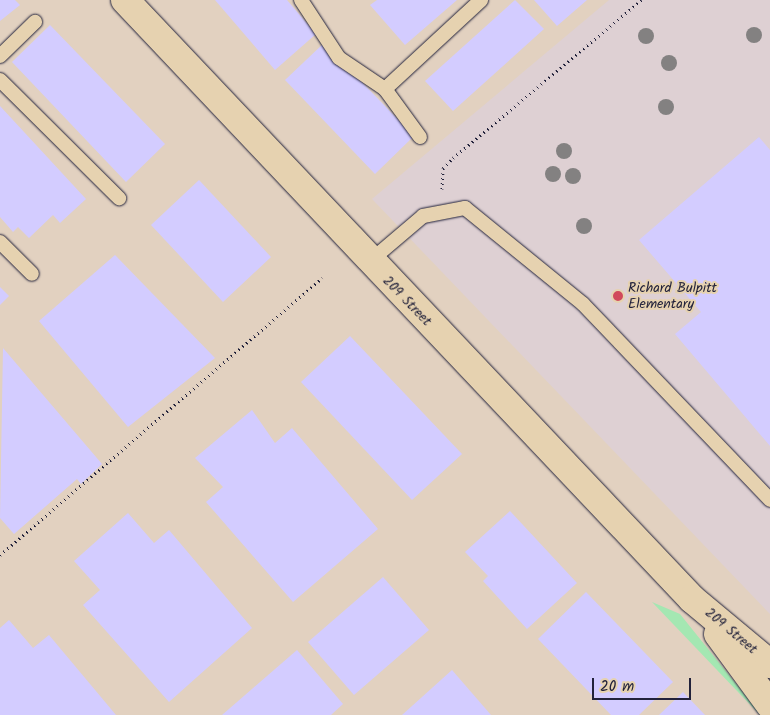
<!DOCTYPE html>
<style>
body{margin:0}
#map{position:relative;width:770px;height:715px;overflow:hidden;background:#e2d1c0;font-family:Kalam,sans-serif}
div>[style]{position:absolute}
.built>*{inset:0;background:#ded0d3}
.green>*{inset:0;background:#a4e7b2}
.building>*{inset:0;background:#d3ccff}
.path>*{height:3px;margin-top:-1.5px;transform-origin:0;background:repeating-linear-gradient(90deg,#22223b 0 1px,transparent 0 5px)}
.roads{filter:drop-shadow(0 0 1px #22223b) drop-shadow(0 0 1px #22223b)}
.service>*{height:14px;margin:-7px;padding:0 7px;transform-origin:7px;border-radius:7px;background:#e6d2b0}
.tertiary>*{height:28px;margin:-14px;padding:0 14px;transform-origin:14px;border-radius:14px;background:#e6d2b0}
.trees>*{width:16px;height:16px;margin:-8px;border-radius:50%;background:#838181}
.dots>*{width:14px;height:14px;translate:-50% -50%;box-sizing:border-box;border:2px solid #e6d2b0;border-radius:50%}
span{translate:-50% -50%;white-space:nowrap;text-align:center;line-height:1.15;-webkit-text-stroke:4px #e6d2b0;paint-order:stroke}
.poi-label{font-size:14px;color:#22223b}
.left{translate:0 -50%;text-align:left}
.street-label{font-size:14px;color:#22223b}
.scale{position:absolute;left:592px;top:678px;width:99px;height:22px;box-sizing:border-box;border:2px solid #22223b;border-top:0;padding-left:6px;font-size:15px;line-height:18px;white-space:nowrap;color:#22223b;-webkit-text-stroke:4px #e6d2b0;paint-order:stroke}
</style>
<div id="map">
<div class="built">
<div style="clip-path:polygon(609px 0,770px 0,770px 614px,372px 199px)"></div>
</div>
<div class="green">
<div style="clip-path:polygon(652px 602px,680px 614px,761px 715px,760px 715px)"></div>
</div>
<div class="building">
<div style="clip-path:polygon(0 0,15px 0,20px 5px,0 21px)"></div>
<div style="clip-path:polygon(215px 0,287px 0,316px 34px,275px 70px)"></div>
<div style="clip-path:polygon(377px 0,457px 0,405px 45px,370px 5px)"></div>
<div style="clip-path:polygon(515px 0,544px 29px,453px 111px,425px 81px)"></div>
<div style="clip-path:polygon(534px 0,587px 0,557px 26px)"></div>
<div style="clip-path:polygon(50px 25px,165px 144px,126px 182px,12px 62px)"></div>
<div style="clip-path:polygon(324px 43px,414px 136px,375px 174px,285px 80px)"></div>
<div style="clip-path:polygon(0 106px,86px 199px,60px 223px,53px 215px,29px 238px,18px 227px,13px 232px,0 217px)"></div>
<div style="clip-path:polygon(759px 137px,770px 150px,770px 446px,675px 334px,701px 312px,639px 240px)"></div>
<div style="clip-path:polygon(199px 180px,271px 257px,223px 302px,151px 225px)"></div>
<div style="clip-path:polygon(115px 255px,215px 358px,128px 427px,39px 321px)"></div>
<div style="clip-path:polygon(0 287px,9px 296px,0 305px)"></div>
<div style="clip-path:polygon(350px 336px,462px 454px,412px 500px,301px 382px)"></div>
<div style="clip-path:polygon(3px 348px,102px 464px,81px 484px,77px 479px,14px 534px,0 518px)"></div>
<div style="clip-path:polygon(252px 410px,275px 443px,292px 428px,378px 529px,293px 602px,206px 502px,223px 487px,195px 458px)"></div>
<div style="clip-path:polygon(510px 511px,577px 583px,527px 629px,483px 581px,488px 576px,465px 552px)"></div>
<div style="clip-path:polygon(128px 513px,154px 543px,169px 530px,252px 628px,169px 702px,83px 605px,100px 590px,74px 561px)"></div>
<div style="clip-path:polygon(383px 577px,429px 630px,354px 695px,308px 642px)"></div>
<div style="clip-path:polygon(586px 592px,673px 682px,639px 715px,611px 715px,538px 639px)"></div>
<div style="clip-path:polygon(9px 620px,33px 648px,49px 635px,116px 715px,0 715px,0 628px)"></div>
<div style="clip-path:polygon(297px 650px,343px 704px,331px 715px,222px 715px)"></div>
<div style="clip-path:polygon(452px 670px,491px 715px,402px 715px)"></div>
<div style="clip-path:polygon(683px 692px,705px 715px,659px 715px)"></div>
</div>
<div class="path">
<div style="left:442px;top:189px;width:21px;rotate:-87deg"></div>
<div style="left:443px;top:168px;width:14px;rotate:-45deg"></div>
<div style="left:453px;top:158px;width:246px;rotate:-40deg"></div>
<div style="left:0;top:555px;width:425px;rotate:-40.7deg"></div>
</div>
<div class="roads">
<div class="service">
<div style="left:301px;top:0;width:69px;rotate:56.8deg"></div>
<div style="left:339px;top:58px;width:55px;rotate:34deg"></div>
<div style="left:0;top:56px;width:49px;rotate:-44.2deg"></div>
<div style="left:0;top:80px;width:168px;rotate:44.8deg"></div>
<div style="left:420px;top:137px;width:59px;rotate:-126.1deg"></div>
<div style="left:385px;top:89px;width:131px;rotate:-42.8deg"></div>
<div style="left:0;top:242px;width:45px;rotate:45deg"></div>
<div style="left:369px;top:262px;width:71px;rotate:-40.4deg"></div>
<div style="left:423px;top:216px;width:43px;rotate:-10.8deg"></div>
<div style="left:465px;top:208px;width:152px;rotate:39.1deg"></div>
<div style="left:583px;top:304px;width:271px;rotate:46.3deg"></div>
</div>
<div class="tertiary">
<div style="left:125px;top:0;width:825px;rotate:46.57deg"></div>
<div style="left:692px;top:599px;width:102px;rotate:39.8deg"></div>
<div style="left:718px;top:634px;width:88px;rotate:53.8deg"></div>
</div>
</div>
<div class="trees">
<div style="left:754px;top:35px"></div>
<div style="left:646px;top:36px"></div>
<div style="left:669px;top:63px"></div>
<div style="left:666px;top:107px"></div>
<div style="left:564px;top:151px"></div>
<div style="left:553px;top:174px"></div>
<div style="left:573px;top:176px"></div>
<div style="left:584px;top:226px"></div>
</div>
<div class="dots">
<div style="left:618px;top:296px;background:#d1495b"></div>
</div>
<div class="poi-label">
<span class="left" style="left:628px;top:296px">Richard Bulpitt<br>Elementary</span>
</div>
<div class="street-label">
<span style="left:407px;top:301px;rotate:46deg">209 Street</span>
<span style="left:731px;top:631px;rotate:40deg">209 Street</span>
</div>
<div class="scale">20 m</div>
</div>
